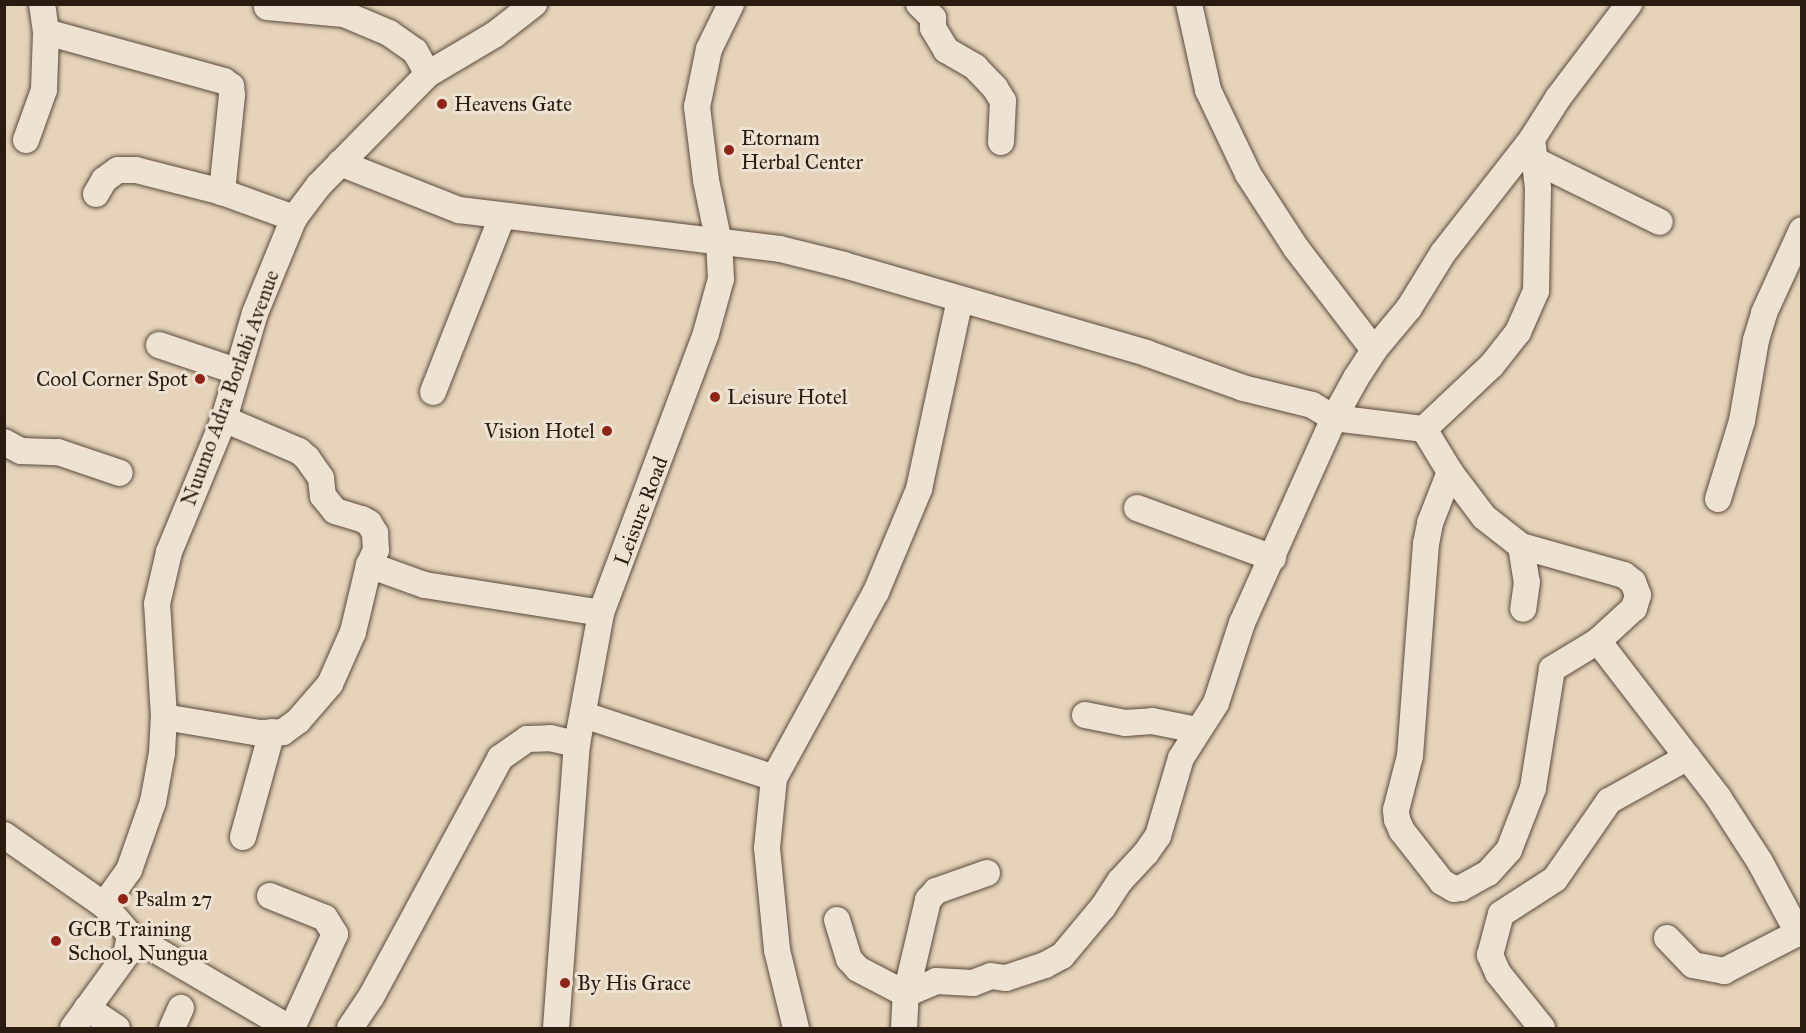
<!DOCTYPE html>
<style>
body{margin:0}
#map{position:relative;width:1806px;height:1033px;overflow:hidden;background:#e5d3ba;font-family:"IM FELL Great Primer",serif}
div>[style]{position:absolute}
.roads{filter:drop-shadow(0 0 2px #5a4a3b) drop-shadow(0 0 2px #5a4a3b)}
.minor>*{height:26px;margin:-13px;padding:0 13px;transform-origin:13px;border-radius:13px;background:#eee2d2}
.dots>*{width:16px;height:16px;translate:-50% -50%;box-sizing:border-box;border:3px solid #eee2d2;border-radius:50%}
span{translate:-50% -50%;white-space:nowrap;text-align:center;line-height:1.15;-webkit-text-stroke:6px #eee2d2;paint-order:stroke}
.poi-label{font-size:21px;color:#2b1c11}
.left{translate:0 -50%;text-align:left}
.right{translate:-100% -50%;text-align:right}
.street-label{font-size:21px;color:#2b1c11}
.frame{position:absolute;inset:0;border:6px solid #2b1c11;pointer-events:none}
</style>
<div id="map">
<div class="roads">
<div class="minor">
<div style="left:919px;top:4px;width:20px;rotate:45deg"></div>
<div style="left:933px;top:18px;width:10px;rotate:90deg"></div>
<div style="left:933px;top:28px;width:26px;rotate:59deg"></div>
<div style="left:946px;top:50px;width:34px;rotate:30deg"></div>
<div style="left:975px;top:67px;width:29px;rotate:46deg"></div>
<div style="left:995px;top:88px;width:15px;rotate:58deg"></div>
<div style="left:1003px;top:101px;width:41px;rotate:92.8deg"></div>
<div style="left:1189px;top:4px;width:88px;rotate:77.5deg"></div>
<div style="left:1208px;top:90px;width:93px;rotate:64.5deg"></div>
<div style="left:1248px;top:174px;width:88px;rotate:57deg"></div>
<div style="left:1296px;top:248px;width:128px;rotate:52.6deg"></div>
<div style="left:267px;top:7px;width:77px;rotate:5.2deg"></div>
<div style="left:344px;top:14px;width:49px;rotate:22.9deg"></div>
<div style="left:389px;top:33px;width:32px;rotate:35deg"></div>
<div style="left:415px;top:51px;width:26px;rotate:61deg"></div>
<div style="left:46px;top:32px;width:185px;rotate:15.4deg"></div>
<div style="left:224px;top:81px;width:9px;rotate:36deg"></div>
<div style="left:231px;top:86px;width:9px;rotate:84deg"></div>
<div style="left:232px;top:95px;width:98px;rotate:95.9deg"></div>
<div style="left:26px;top:140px;width:53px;rotate:-70.2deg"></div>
<div style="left:44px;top:90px;width:58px;rotate:-88deg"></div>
<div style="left:46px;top:32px;width:28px;rotate:-98deg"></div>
<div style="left:1534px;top:160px;width:140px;rotate:26.2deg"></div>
<div style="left:340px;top:163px;width:128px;rotate:21.6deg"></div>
<div style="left:459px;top:210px;width:323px;rotate:6.9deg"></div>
<div style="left:780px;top:249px;width:66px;rotate:14deg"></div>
<div style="left:844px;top:265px;width:315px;rotate:16.2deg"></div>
<div style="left:1146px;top:353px;width:103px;rotate:19.8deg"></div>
<div style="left:1243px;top:388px;width:71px;rotate:13.8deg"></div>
<div style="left:1312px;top:405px;width:26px;rotate:31deg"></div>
<div style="left:1334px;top:418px;width:91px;rotate:7deg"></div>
<div style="left:96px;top:194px;width:16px;rotate:-60deg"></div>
<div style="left:104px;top:180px;width:17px;rotate:-36deg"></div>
<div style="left:118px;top:170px;width:18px"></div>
<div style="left:136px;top:170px;width:89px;rotate:14.3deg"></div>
<div style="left:222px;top:192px;width:77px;rotate:19.9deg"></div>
<div style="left:159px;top:345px;width:81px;rotate:18.7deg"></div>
<div style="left:433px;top:392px;width:188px;rotate:-68.5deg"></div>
<div style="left:224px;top:419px;width:82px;rotate:23.1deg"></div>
<div style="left:299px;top:451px;width:11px;rotate:41deg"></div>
<div style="left:307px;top:458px;width:24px;rotate:55deg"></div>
<div style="left:321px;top:478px;width:18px;rotate:84deg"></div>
<div style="left:323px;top:496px;width:19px;rotate:51deg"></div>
<div style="left:335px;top:511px;width:28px;rotate:17deg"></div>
<div style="left:362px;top:519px;width:8px;rotate:30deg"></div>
<div style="left:369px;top:523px;width:12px;rotate:59deg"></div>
<div style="left:375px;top:533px;width:17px;rotate:87deg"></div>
<div style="left:376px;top:550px;width:17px;rotate:115deg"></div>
<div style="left:369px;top:565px;width:59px;rotate:19.7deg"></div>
<div style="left:425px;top:585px;width:178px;rotate:9deg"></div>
<div style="left:1424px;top:429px;width:50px;rotate:58.8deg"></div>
<div style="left:1450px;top:472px;width:56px;rotate:52.9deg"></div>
<div style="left:1484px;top:517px;width:47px;rotate:38.1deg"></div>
<div style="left:1521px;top:546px;width:107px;rotate:15.7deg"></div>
<div style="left:1624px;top:575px;width:11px;rotate:38deg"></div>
<div style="left:1633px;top:582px;width:14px;rotate:69deg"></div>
<div style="left:1638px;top:595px;width:14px;rotate:107deg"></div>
<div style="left:1634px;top:608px;width:49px;rotate:137.5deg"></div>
<div style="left:1598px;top:641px;width:54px;rotate:148.7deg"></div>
<div style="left:1552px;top:669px;width:121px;rotate:99.1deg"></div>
<div style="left:1533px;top:788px;width:66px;rotate:111.2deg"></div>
<div style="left:1509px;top:850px;width:31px;rotate:132deg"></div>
<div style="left:1488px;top:873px;width:31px;rotate:151deg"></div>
<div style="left:1461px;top:888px;width:7px;rotate:172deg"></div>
<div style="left:1454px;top:889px;width:14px;rotate:-150deg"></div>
<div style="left:1442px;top:882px;width:65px;rotate:-128.1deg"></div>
<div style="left:1402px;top:831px;width:12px;rotate:-114deg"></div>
<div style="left:1397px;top:820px;width:10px;rotate:-96deg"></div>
<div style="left:1396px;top:810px;width:56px;rotate:-75.5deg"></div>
<div style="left:1410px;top:756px;width:213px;rotate:-85.7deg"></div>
<div style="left:1426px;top:544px;width:21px;rotate:-79deg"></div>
<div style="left:1430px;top:523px;width:55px;rotate:-68.6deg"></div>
<div style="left:1424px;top:429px;width:93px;rotate:-43.3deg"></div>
<div style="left:1492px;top:365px;width:42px;rotate:-51.8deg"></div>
<div style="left:1518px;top:332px;width:45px;rotate:-66.3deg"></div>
<div style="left:1536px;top:291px;width:103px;rotate:-88.9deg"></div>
<div style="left:1538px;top:188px;width:49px;rotate:-97deg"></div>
<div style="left:4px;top:442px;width:19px;rotate:28deg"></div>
<div style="left:21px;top:451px;width:37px;rotate:2deg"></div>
<div style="left:58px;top:452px;width:65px;rotate:18.7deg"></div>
<div style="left:1718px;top:499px;width:82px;rotate:-72.9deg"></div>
<div style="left:1742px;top:421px;width:82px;rotate:-80.2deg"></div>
<div style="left:1756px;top:340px;width:28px;rotate:-73deg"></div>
<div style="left:1764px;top:313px;width:91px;rotate:-65.4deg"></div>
<div style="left:1137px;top:508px;width:145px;rotate:20.2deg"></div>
<div style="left:1521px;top:546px;width:36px;rotate:81deg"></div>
<div style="left:1527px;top:582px;width:27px;rotate:98deg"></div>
<div style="left:1598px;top:641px;width:197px;rotate:52.4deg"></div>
<div style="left:1718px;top:797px;width:77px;rotate:57.1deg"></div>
<div style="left:1760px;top:862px;width:81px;rotate:61.8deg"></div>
<div style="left:1798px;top:933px;width:4px;rotate:-27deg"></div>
<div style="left:584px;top:715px;width:200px;rotate:18.3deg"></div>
<div style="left:1085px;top:715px;width:41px;rotate:11.3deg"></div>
<div style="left:1125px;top:723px;width:27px;rotate:-4deg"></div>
<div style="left:1152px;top:721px;width:46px;rotate:11.3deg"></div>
<div style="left:164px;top:717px;width:97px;rotate:9.5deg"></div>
<div style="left:260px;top:733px;width:23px;rotate:-2deg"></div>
<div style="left:283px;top:732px;width:19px;rotate:-36deg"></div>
<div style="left:298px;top:721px;width:49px;rotate:-49.1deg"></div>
<div style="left:330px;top:684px;width:57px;rotate:-66.1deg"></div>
<div style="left:353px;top:632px;width:69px;rotate:-76.6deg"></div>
<div style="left:4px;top:835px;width:122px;rotate:35deg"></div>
<div style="left:104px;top:905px;width:40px;rotate:49deg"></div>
<div style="left:130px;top:935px;width:20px;rotate:101deg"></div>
<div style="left:126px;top:955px;width:90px;rotate:126deg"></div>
<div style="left:243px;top:837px;width:109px;rotate:-74.6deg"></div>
<div style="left:270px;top:896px;width:59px;rotate:21.8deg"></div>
<div style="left:325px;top:918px;width:19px;rotate:58deg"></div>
<div style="left:335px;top:934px;width:103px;rotate:114.6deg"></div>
<div style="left:104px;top:905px;width:43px;rotate:-54.5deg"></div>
<div style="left:129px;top:870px;width:72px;rotate:-70.6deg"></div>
<div style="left:153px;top:802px;width:50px;rotate:-79.6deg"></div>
<div style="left:162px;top:753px;width:36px;rotate:-87deg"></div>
<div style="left:164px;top:717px;width:113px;rotate:-93.5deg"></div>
<div style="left:157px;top:604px;width:53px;rotate:-77deg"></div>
<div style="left:169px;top:552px;width:144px;rotate:-67.5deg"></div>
<div style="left:224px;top:419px;width:110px;rotate:-73.7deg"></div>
<div style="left:255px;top:313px;width:103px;rotate:-67.7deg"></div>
<div style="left:294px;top:218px;width:41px;rotate:-52.9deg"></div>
<div style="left:319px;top:185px;width:156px;rotate:-45.5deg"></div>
<div style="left:428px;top:74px;width:77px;rotate:-30.6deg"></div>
<div style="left:494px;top:35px;width:51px;rotate:-37.8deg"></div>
<div style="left:837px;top:920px;width:41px;rotate:72.9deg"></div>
<div style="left:849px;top:959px;width:13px;rotate:48deg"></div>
<div style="left:858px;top:969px;width:54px;rotate:27.5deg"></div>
<div style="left:906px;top:994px;width:97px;rotate:-76.8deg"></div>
<div style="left:928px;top:900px;width:12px;rotate:-48deg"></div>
<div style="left:936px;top:891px;width:54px;rotate:-19.4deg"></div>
<div style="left:130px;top:935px;width:184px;rotate:30.3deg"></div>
<div style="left:1667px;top:938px;width:37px;rotate:46deg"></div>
<div style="left:1693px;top:965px;width:32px;rotate:11deg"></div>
<div style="left:1724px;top:971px;width:83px;rotate:-27.2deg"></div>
<div style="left:87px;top:1008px;width:36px;rotate:34deg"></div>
<div style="left:172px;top:1028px;width:22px;rotate:-66deg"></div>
<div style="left:350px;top:1028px;width:37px;rotate:-56deg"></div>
<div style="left:371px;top:997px;width:272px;rotate:-61.6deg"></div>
<div style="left:500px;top:758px;width:33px;rotate:-35deg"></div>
<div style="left:527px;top:739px;width:23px;rotate:-2deg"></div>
<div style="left:550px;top:738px;width:28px;rotate:13deg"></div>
<div style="left:556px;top:1028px;width:285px;rotate:-85.8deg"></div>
<div style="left:577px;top:744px;width:133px;rotate:-79.6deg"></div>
<div style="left:601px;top:613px;width:299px;rotate:-69.4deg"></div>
<div style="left:706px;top:333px;width:56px;rotate:-74.5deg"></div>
<div style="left:721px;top:279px;width:36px;rotate:-93deg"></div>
<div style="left:719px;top:243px;width:64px;rotate:-101.7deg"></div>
<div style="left:706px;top:180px;width:74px;rotate:-97deg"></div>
<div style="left:697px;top:107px;width:59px;rotate:-78.3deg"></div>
<div style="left:709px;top:49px;width:50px;rotate:-63.9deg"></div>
<div style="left:796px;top:1028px;width:80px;rotate:-103.7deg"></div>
<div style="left:777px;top:950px;width:102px;rotate:-95.6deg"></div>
<div style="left:767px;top:848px;width:70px;rotate:-84.3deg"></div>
<div style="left:774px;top:778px;width:212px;rotate:-61.3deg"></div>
<div style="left:876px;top:592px;width:112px;rotate:-67.3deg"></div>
<div style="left:919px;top:489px;width:194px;rotate:-77.8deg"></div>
<div style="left:904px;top:1028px;width:34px;rotate:-87deg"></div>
<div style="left:906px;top:994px;width:33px;rotate:-23deg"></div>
<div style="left:936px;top:981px;width:37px;rotate:3deg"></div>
<div style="left:973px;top:983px;width:19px;rotate:-21deg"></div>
<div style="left:991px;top:976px;width:15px;rotate:8deg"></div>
<div style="left:1006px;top:978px;width:41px;rotate:-18.4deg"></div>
<div style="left:1045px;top:965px;width:19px;rotate:-28deg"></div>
<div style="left:1062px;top:956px;width:64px;rotate:-50.1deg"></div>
<div style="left:1103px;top:907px;width:31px;rotate:-57deg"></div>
<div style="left:1120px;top:881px;width:38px;rotate:-47deg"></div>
<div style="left:1146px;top:853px;width:21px;rotate:-55deg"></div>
<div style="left:1158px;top:836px;width:81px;rotate:-73.6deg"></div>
<div style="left:1181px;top:758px;width:65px;rotate:-57.5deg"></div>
<div style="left:1216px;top:703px;width:84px;rotate:-72deg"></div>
<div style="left:1242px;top:623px;width:225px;rotate:-65.8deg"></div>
<div style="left:1334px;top:418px;width:46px;rotate:-61.2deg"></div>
<div style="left:1356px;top:378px;width:33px;rotate:-57deg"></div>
<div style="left:1374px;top:350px;width:55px;rotate:-50.2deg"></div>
<div style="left:1409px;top:308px;width:65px;rotate:-58.3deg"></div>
<div style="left:1443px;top:253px;width:145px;rotate:-52deg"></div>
<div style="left:1532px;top:139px;width:49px;rotate:-57.6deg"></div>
<div style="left:1558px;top:98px;width:118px;rotate:-52.9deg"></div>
<div style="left:1542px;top:1028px;width:70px;rotate:-128.7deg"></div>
<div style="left:1498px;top:973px;width:20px;rotate:-114deg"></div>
<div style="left:1490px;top:955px;width:42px;rotate:-75deg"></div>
<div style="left:1501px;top:914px;width:64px;rotate:-32.9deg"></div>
<div style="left:1555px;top:879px;width:95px;rotate:-55.3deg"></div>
<div style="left:1609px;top:801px;width:90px;rotate:-29.1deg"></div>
</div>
</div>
<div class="dots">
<div style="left:442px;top:104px;background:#8f2418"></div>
<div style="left:729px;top:150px;background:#8f2418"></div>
<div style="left:200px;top:379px;background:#8f2418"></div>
<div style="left:715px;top:397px;background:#8f2418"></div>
<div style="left:607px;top:431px;background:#8f2418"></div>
<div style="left:123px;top:899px;background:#8f2418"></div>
<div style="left:56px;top:941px;background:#8f2418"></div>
<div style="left:565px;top:983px;background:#8f2418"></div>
</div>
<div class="poi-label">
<span class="left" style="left:454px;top:104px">Heavens Gate</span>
<span class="left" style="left:741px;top:150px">Etornam<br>Herbal Center</span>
<span class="right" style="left:188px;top:379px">Cool Corner Spot</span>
<span class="left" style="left:727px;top:397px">Leisure Hotel</span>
<span class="right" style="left:595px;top:431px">Vision Hotel</span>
<span class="left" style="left:135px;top:899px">Psalm 27</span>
<span class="left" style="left:68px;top:941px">GCB Training<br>School, Nungua</span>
<span class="left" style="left:577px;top:983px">By His Grace</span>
</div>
<div class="street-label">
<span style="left:230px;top:388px;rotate:-70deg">Nuumo Adra Borlabi Avenue</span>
<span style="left:641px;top:511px;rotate:-69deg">Leisure Road</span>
</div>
<div class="frame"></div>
</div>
